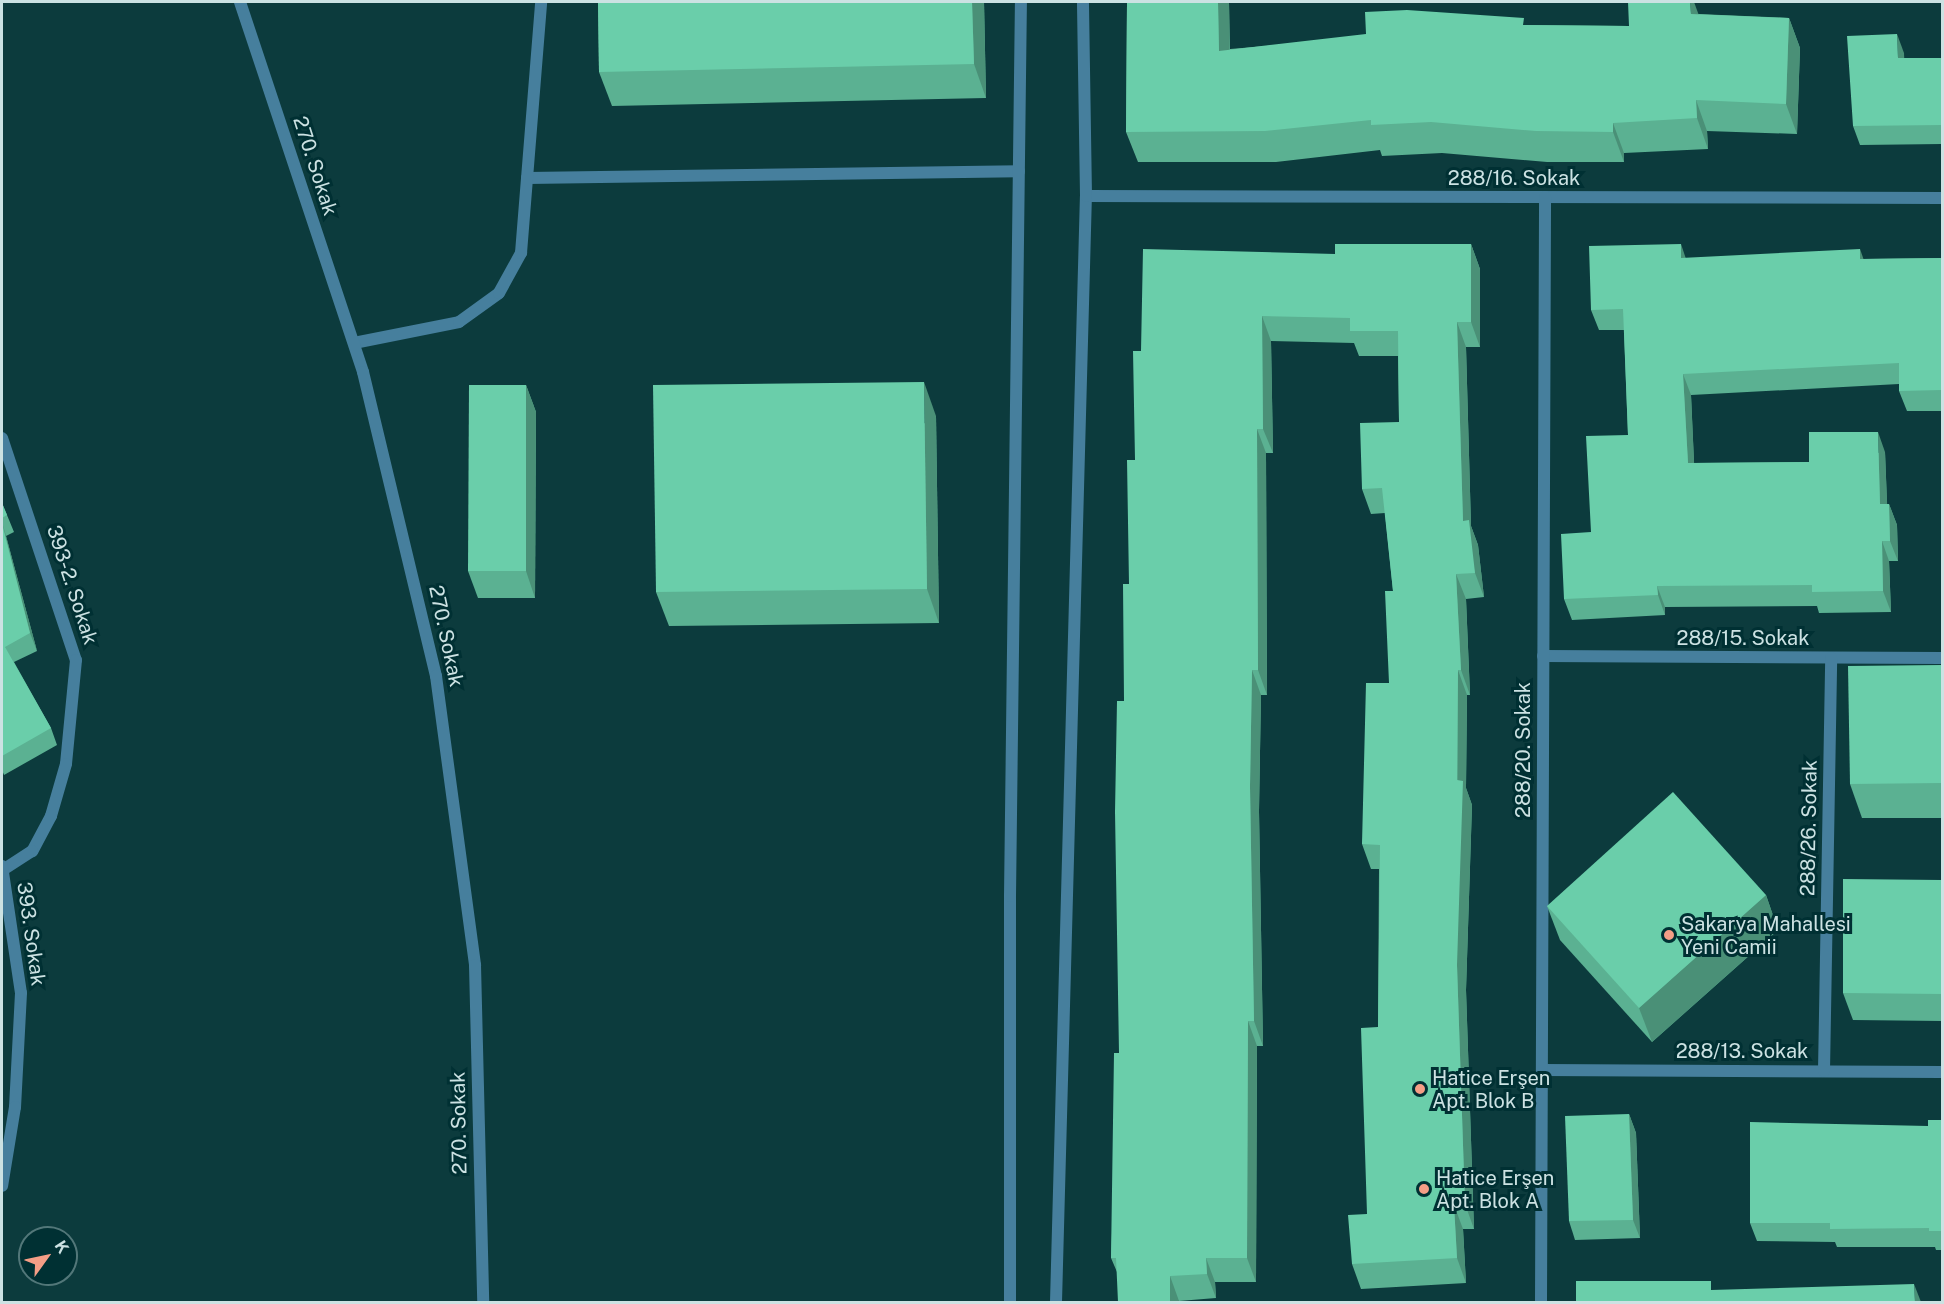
<!DOCTYPE html>
<meta charset="utf-8">
<style>
body{margin:0}
#map{position:relative;width:1944px;height:1304px;overflow:hidden;background:#0c3b3d;font-family:"Public Sans",sans-serif}
div>[style]{position:absolute}
.minor>*{height:12px;margin:-6px;padding:0 6px;transform-origin:6px;border-radius:6px;background:#467f9d}
.tertiary>*{height:12px;margin:-6px;padding:0 6px;transform-origin:6px;border-radius:6px;background:#467f9d}
.wall>*{inset:0;background:#5bb192}
.shaded-wall>*{inset:0;background:#4a9077}
.building>*{inset:0;background:#6aceaa}
.dots>*{width:16px;height:16px;translate:-50% -50%;box-sizing:border-box;border:3px solid #003033;border-radius:50%}
span{translate:-50% -50%;white-space:nowrap;text-align:center;line-height:1.15;-webkit-text-stroke:6px #003033;paint-order:stroke}
.street-label{font-size:20px;color:#cce2e3}
.poi-label{font-size:20px;color:#cce2e3}
.left{translate:0 -50%;text-align:left}
.frame{position:absolute;inset:0;border:3px solid #cce2e3;pointer-events:none}
.north{position:absolute;left:18px;top:1226px;width:60px;height:60px;box-sizing:border-box;background:#003033;border:2px solid #527779;border-radius:50%;rotate:57deg;font-size:16px;font-weight:700;line-height:24px;text-align:center;color:#cce2e3}
.north::after{content:'';display:block;margin:auto;width:21px;height:27px;background:#f49e86;clip-path:polygon(50% 0,100% 100%,50% 72%,0 100%)}
</style>
<div id="map">
<div class="minor">
<div style="left:527px;top:178px;width:492px;rotate:-0.8deg"></div>
<div style="left:1086px;top:196px;width:856px;rotate:0.13deg"></div>
<div style="left:354px;top:343px;width:107px;rotate:-11.3deg"></div>
<div style="left:459px;top:322px;width:49px;rotate:-35.9deg"></div>
<div style="left:499px;top:293px;width:46px;rotate:-61.2deg"></div>
<div style="left:521px;top:253px;width:252px;rotate:-85.4deg"></div>
<div style="left:2px;top:438px;width:234px;rotate:71.6deg"></div>
<div style="left:76px;top:660px;width:104px;rotate:95.5deg"></div>
<div style="left:66px;top:764px;width:54px;rotate:106.1deg"></div>
<div style="left:51px;top:816px;width:40px;rotate:118deg"></div>
<div style="left:32px;top:851px;width:35px;rotate:147deg"></div>
<div style="left:1543px;top:656px;width:399px;rotate:0.3deg"></div>
<div style="left:1542px;top:1070px;width:400px;rotate:0.3deg"></div>
<div style="left:1824px;top:1071px;width:413px;rotate:-89deg"></div>
<div style="left:1541px;top:1302px;width:1105px;rotate:-89.79deg"></div>
</div>
<div class="tertiary">
<div style="left:240px;top:2px;width:390px;rotate:71.6deg"></div>
<div style="left:363px;top:372px;width:313px;rotate:76.5deg"></div>
<div style="left:436px;top:676px;width:292px;rotate:82.3deg"></div>
<div style="left:475px;top:965px;width:337px;rotate:88.6deg"></div>
<div style="left:2px;top:866px;width:128px;rotate:81.5deg"></div>
<div style="left:21px;top:993px;width:114px;rotate:93deg"></div>
<div style="left:15px;top:1107px;width:80px;rotate:99.3deg"></div>
<div style="left:1010px;top:1302px;width:406px;rotate:-90deg"></div>
<div style="left:1010px;top:896px;width:894px;rotate:-89.3deg"></div>
<div style="left:1056px;top:1302px;width:1106px;rotate:-88.45deg"></div>
<div style="left:1086px;top:196px;width:194px;rotate:-90.9deg"></div>
</div>
<div class="wall">
<div style="clip-path:polygon(598px 2px,984px 2px,986px 98px,612px 106px,599px 72px)"></div>
<div style="clip-path:polygon(1127px 2px,1229px 2px,1230px 49px,1526px 25px,1629px 26px,1698px 14px,1789px 18px,1800px 48px,1797px 134px,1707px 131px,1708px 149px,1624px 153px,1624px 162px,1547px 162px,1442px 153px,1382px 156px,1380px 150px,1276px 162px,1138px 162px,1126px 132px)"></div>
<div style="clip-path:polygon(1904px 53px,1904px 58px,1942px 58px,1942px 144px,1860px 145px,1853px 126px)"></div>
<div style="clip-path:polygon(1471px 244px,1480px 269px,1480px 347px,1466px 347px,1471px 526px,1478px 545px,1484px 597px,1466px 599px,1470px 695px,1467px 695px,1466px 788px,1472px 805px,1466px 990px,1474px 1229px,1463px 1229px,1466px 1283px,1361px 1289px,1352px 1264px,1367px 1214px,1378px 1027px,1379px 869px,1371px 869px,1362px 844px,1389px 683px,1393px 591px,1385px 513px,1371px 514px,1362px 489px,1399px 422px,1398px 356px,1359px 356px,1354px 343px,1271px 341px,1273px 453px,1266px 453px,1267px 695px,1261px 695px,1259px 811px,1263px 1046px,1257px 1046px,1256px 1282px,1215px 1282px,1216px 1298px,1179px 1301px,1117px 1272px,1111px 1258px,1119px 1053px,1124px 701px,1135px 460px,1141px 351px,1335px 254px)"></div>
<div style="clip-path:polygon(1686px 258px,1863px 259px,1942px 258px,1942px 411px,1907px 411px,1899px 391px,1899px 384px,1691px 395px,1694px 463px,1809px 462px,1885px 452px,1887px 504px,1889px 504px,1897px 525px,1898px 561px,1889px 561px,1891px 612px,1819px 613px,1817px 606px,1665px 607px,1665px 615px,1572px 620px,1564px 599px,1591px 532px,1628px 435px,1624px 330px,1599px 330px,1591px 310px)"></div>
<div style="clip-path:polygon(526px 385px,536px 412px,535px 598px,478px 598px,468px 571px)"></div>
<div style="clip-path:polygon(936px 416px,939px 623px,669px 626px,656px 592px)"></div>
<div style="clip-path:polygon(2px 503px,7px 515px,14px 532px,6px 536px,37px 651px,14px 662px,51px 728px,57px 745px,4px 775px,2px 770px)"></div>
<div style="clip-path:polygon(1942px 665px,1942px 818px,1862px 818px,1850px 784px)"></div>
<div style="clip-path:polygon(1942px 880px,1942px 1021px,1853px 1020px,1843px 993px)"></div>
<div style="clip-path:polygon(1766px 895px,1778px 930px,1652px 1042px,1560px 940px,1547px 906px)"></div>
<div style="clip-path:polygon(1629px 1114px,1636px 1133px,1640px 1238px,1575px 1240px,1569px 1221px)"></div>
<div style="clip-path:polygon(1942px 1120px,1942px 1250px,1936px 1250px,1935px 1247px,1837px 1247px,1835px 1242px,1757px 1241px,1750px 1223px)"></div>
</div>
<div class="shaded-wall">
<div style="clip-path:polygon(972px 2px,984px 2px,986px 98px,974px 64px)"></div>
<div style="clip-path:polygon(1218px 2px,1229px 2px,1230px 81px,1219px 51px)"></div>
<div style="clip-path:polygon(1690px 2px,1694px 2px,1701px 21px,1691px 14px)"></div>
<div style="clip-path:polygon(1789px 18px,1800px 48px,1797px 134px,1786px 104px)"></div>
<div style="clip-path:polygon(1897px 34px,1904px 53px,1905px 77px,1898px 58px)"></div>
<div style="clip-path:polygon(1696px 100px,1707px 131px,1708px 149px,1697px 118px)"></div>
<div style="clip-path:polygon(1613px 123px,1624px 153px,1624px 162px,1613px 132px)"></div>
<div style="clip-path:polygon(1471px 244px,1480px 269px,1480px 347px,1471px 322px)"></div>
<div style="clip-path:polygon(1681px 244px,1688px 265px,1681px 258px)"></div>
<div style="clip-path:polygon(1860px 249px,1867px 269px,1860px 259px)"></div>
<div style="clip-path:polygon(1262px 316px,1271px 341px,1273px 453px,1263px 429px)"></div>
<div style="clip-path:polygon(1457px 322px,1466px 347px,1471px 526px,1478px 545px,1484px 597px,1475px 573px,1463px 521px)"></div>
<div style="clip-path:polygon(1683px 374px,1691px 395px,1695px 483px,1688px 463px)"></div>
<div style="clip-path:polygon(924px 382px,936px 416px,939px 623px,927px 589px)"></div>
<div style="clip-path:polygon(526px 385px,536px 412px,535px 598px,526px 571px)"></div>
<div style="clip-path:polygon(1257px 429px,1266px 453px,1267px 695px,1258px 670px)"></div>
<div style="clip-path:polygon(1878px 432px,1885px 452px,1888px 525px,1880px 504px)"></div>
<div style="clip-path:polygon(1889px 504px,1897px 525px,1898px 561px,1890px 541px)"></div>
<div style="clip-path:polygon(2px 522px,6px 536px,37px 651px,30px 633px)"></div>
<div style="clip-path:polygon(1882px 541px,1889px 561px,1891px 612px,1883px 591px)"></div>
<div style="clip-path:polygon(1456px 574px,1466px 599px,1470px 695px,1461px 670px)"></div>
<div style="clip-path:polygon(1657px 586px,1665px 607px,1665px 615px,1658px 595px)"></div>
<div style="clip-path:polygon(1252px 670px,1261px 695px,1259px 811px,1263px 1046px,1254px 1021px,1250px 787px)"></div>
<div style="clip-path:polygon(1458px 670px,1467px 695px,1466px 788px,1472px 805px,1466px 990px,1474px 1229px,1465px 1204px,1457px 965px)"></div>
<div style="clip-path:polygon(1766px 895px,1778px 930px,1652px 1042px,1639px 1008px)"></div>
<div style="clip-path:polygon(1248px 1021px,1257px 1046px,1256px 1282px,1247px 1258px)"></div>
<div style="clip-path:polygon(1629px 1114px,1636px 1133px,1640px 1238px,1633px 1220px)"></div>
<div style="clip-path:polygon(1454px 1205px,1463px 1229px,1466px 1283px,1457px 1258px)"></div>
<div style="clip-path:polygon(1206px 1258px,1215px 1282px,1216px 1298px,1207px 1274px)"></div>
<div style="clip-path:polygon(1170px 1276px,1179px 1301px,1179px 1302px,1170px 1302px)"></div>
<div style="clip-path:polygon(1914px 1284px,1921px 1302px,1915px 1302px)"></div>
</div>
<div class="building">
<div style="clip-path:polygon(598px 2px,972px 2px,974px 64px,599px 72px)"></div>
<div style="clip-path:polygon(1127px 2px,1218px 2px,1219px 51px,1366px 34px,1365px 12px,1407px 10px,1524px 18px,1523px 25px,1629px 26px,1628px 2px,1690px 2px,1691px 14px,1789px 18px,1786px 104px,1696px 100px,1697px 118px,1613px 123px,1613px 132px,1536px 131px,1431px 122px,1371px 125px,1371px 120px,1265px 131px,1126px 132px)"></div>
<div style="clip-path:polygon(1897px 34px,1898px 58px,1942px 58px,1942px 125px,1853px 126px,1847px 36px)"></div>
<div style="clip-path:polygon(1335px 244px,1471px 244px,1471px 322px,1457px 322px,1463px 521px,1469px 520px,1475px 573px,1456px 574px,1461px 670px,1458px 670px,1457px 780px,1463px 781px,1457px 965px,1465px 1204px,1454px 1205px,1457px 1258px,1352px 1264px,1348px 1215px,1367px 1214px,1361px 1028px,1378px 1027px,1380px 845px,1362px 844px,1366px 683px,1389px 683px,1385px 591px,1393px 591px,1382px 488px,1362px 489px,1360px 423px,1399px 422px,1398px 331px,1350px 331px,1350px 318px,1262px 316px,1263px 429px,1257px 429px,1258px 670px,1252px 670px,1250px 787px,1254px 1021px,1248px 1021px,1247px 1258px,1206px 1258px,1207px 1274px,1170px 1276px,1170px 1302px,1118px 1302px,1116px 1258px,1111px 1258px,1114px 1053px,1119px 1053px,1115px 812px,1117px 701px,1124px 701px,1123px 584px,1129px 584px,1127px 460px,1135px 460px,1133px 351px,1141px 351px,1143px 249px,1335px 254px)"></div>
<div style="clip-path:polygon(1681px 244px,1681px 258px,1860px 249px,1860px 259px,1942px 258px,1942px 390px,1899px 391px,1899px 363px,1683px 374px,1688px 463px,1809px 462px,1809px 432px,1878px 432px,1880px 504px,1889px 504px,1890px 541px,1882px 541px,1883px 591px,1812px 592px,1812px 585px,1657px 586px,1658px 595px,1564px 599px,1561px 534px,1591px 532px,1586px 436px,1628px 435px,1623px 309px,1591px 310px,1589px 246px)"></div>
<div style="clip-path:polygon(924px 382px,927px 589px,656px 592px,653px 385px)"></div>
<div style="clip-path:polygon(469px 385px,526px 385px,526px 571px,468px 571px)"></div>
<div style="clip-path:polygon(2px 503px,7px 515px,2px 518px)"></div>
<div style="clip-path:polygon(2px 524px,30px 633px,5px 647px,51px 728px,2px 756px)"></div>
<div style="clip-path:polygon(1942px 665px,1942px 783px,1850px 784px,1848px 666px)"></div>
<div style="clip-path:polygon(1673px 792px,1766px 895px,1639px 1008px,1547px 906px)"></div>
<div style="clip-path:polygon(1843px 879px,1942px 880px,1942px 994px,1843px 993px)"></div>
<div style="clip-path:polygon(1629px 1114px,1633px 1220px,1569px 1221px,1565px 1116px)"></div>
<div style="clip-path:polygon(1928px 1120px,1942px 1120px,1942px 1231px,1929px 1231px,1929px 1228px,1830px 1229px,1830px 1223px,1750px 1223px,1750px 1122px,1928px 1126px)"></div>
<div style="clip-path:polygon(1576px 1281px,1711px 1281px,1711px 1290px,1914px 1284px,1915px 1302px,1576px 1302px)"></div>
</div>
<div class="dots">
<div style="left:1669px;top:935px;background:#f49e86"></div>
<div style="left:1420px;top:1089px;background:#f49e86"></div>
<div style="left:1424px;top:1189px;background:#f49e86"></div>
</div>
<div class="street-label">
<span style="left:315px;top:166px;rotate:72deg">270. Sokak</span>
<span style="left:1514px;top:178px">288/16. Sokak</span>
<span style="left:72px;top:585px;rotate:72deg">393-2. Sokak</span>
<span style="left:446px;top:636px;rotate:78deg">270. Sokak</span>
<span style="left:1743px;top:638px">288/15. Sokak</span>
<span style="left:1523px;top:750px;rotate:-90deg">288/20. Sokak</span>
<span style="left:1809px;top:828px;rotate:-89deg">288/26. Sokak</span>
<span style="left:31px;top:934px;rotate:82deg">393. Sokak</span>
<span style="left:1742px;top:1051px">288/13. Sokak</span>
<span style="left:459px;top:1123px;rotate:-91deg">270. Sokak</span>
</div>
<div class="poi-label">
<span class="left" style="left:1681px;top:936px">Sakarya Mahallesi<br>Yeni Camii</span>
<span class="left" style="left:1432px;top:1090px">Hatice Erşen<br>Apt. Blok B</span>
<span class="left" style="left:1436px;top:1190px">Hatice Erşen<br>Apt. Blok A</span>
</div>
<div class="frame"></div>
<div class="north">K</div>
</div>
